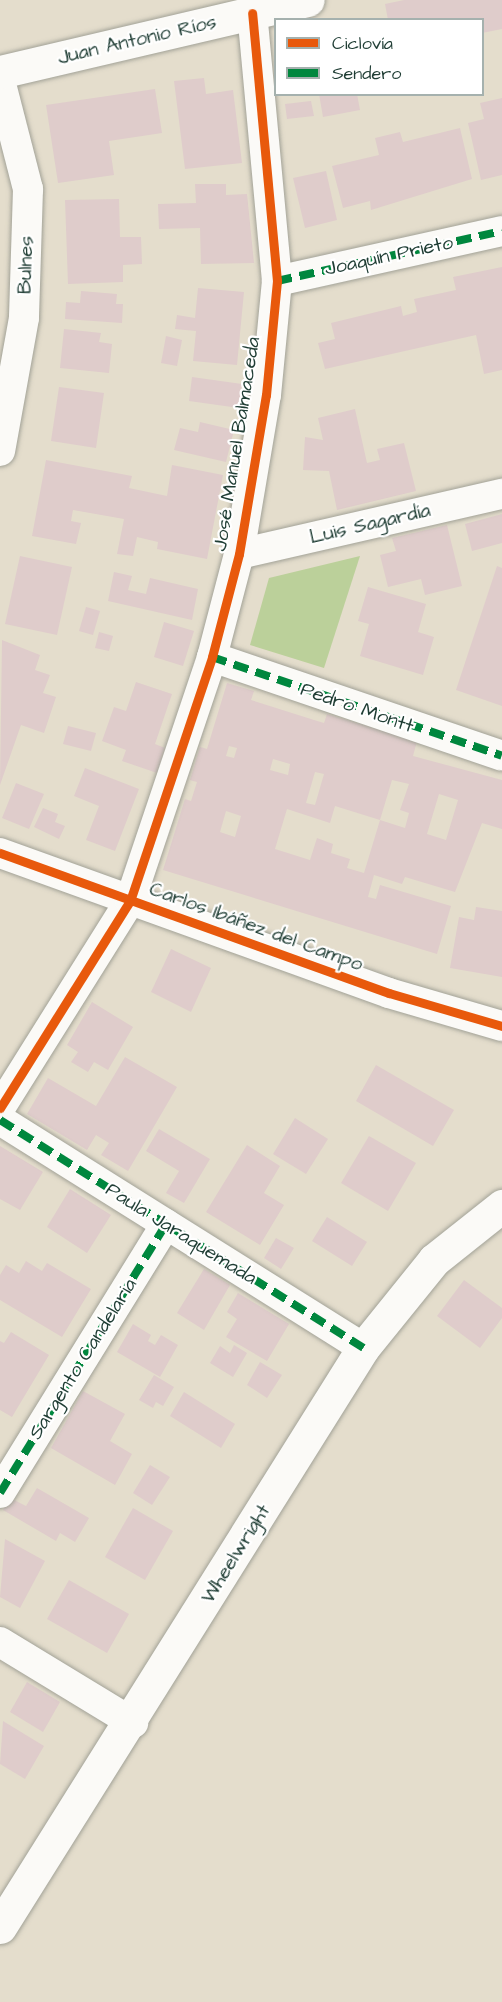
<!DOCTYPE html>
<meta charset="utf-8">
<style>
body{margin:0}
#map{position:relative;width:502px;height:2002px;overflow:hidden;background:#e4ddcc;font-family:"Architects Daughter",sans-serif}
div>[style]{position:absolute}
.green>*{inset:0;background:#bbd09a}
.building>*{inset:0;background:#dfcccb}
.roads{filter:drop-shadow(0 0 2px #a2a297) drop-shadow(0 0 2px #a2a297)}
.street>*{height:30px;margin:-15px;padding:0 15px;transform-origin:15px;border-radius:15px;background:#fbfaf7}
.secondary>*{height:33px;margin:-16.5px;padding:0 16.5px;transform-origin:16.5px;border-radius:16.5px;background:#fbfaf7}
.primary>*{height:33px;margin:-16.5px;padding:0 16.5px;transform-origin:16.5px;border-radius:16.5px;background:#fbfaf7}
.quiet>*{height:8px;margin-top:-4px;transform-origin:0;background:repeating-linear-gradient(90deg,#00873e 0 15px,transparent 0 23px)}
.cycleway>*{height:9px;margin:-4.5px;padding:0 4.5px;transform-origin:4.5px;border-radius:4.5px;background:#e8590c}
span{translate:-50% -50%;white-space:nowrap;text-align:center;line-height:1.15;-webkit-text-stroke:4.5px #fff;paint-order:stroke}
.street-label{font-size:20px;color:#1f3d34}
.legend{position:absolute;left:274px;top:18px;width:210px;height:78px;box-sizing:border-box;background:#fff;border:2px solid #a5b1ae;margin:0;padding:8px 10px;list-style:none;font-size:18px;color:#1f3d34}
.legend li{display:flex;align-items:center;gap:12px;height:30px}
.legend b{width:30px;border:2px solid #a5b1ae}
</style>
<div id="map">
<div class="green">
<div style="clip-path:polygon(360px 556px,324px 668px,250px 645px,269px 578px)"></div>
</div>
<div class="building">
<div style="clip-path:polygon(404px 0,502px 0,502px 29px,482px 33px,482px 20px,388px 20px,385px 4px)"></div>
<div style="clip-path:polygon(204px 78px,206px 94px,233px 90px,242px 163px,185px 169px,174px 81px)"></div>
<div style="clip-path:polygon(155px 89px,162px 133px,109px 141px,114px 175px,58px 183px,46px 105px)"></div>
<div style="clip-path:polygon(319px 94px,357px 94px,360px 110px,323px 117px)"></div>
<div style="clip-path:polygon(502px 98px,502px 175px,481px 180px,468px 123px,484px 119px,480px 103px)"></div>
<div style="clip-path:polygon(311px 101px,314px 116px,287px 119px,285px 104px)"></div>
<div style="clip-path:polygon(460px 128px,472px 179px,371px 210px,370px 201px,343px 208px,332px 166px,379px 155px,375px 138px,400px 132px,403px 142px)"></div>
<div style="clip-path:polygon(326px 171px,337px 220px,305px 228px,293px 178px)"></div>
<div style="clip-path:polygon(195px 184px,226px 184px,226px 195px,247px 194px,254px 263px,201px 264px,200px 228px,159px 229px,158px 204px,196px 203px)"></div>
<div style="clip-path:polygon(119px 199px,120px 237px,141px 237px,142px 264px,123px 265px,123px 282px,68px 284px,65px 200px)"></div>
<div style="clip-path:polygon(502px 267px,502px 370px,484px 374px,476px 335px,325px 369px,318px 343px,335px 339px,331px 323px,401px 306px,403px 316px,417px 312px,414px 299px,456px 290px,453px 277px)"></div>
<div style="clip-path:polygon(198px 288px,244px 292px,237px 365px,193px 361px,196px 331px,175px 329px,177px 315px,195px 318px)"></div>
<div style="clip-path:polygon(81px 291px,117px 294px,116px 304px,123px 304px,122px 323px,65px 319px,66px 302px,80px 303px)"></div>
<div style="clip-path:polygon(64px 329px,101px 333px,99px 342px,112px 344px,109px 373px,60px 368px)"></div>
<div style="clip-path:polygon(166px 336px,182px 340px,177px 366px,161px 363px)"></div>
<div style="clip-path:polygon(192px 377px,242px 384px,239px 408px,189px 401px)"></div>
<div style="clip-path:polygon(59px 387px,104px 393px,96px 448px,51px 441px)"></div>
<div style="clip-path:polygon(355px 409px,367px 463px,380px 460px,377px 449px,404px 443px,416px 491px,337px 510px,329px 471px,303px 470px,305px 437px,323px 440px,318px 418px)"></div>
<div style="clip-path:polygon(200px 422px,234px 430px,226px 462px,174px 450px,180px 428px,198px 432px)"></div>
<div style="clip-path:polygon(46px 460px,132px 476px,129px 488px,167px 496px,172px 465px,223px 475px,207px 559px,157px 549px,158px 542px,137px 537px,133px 556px,117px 554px,124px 519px,73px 510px,71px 521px,81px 523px,76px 544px,32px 536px)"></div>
<div style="clip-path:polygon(502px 514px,502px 543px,472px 551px,465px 524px)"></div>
<div style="clip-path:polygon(447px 525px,462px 586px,425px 595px,421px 579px,388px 587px,380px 555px,396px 551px,392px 538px)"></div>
<div style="clip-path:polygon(20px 556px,72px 567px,57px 635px,5px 624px)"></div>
<div style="clip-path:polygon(497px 566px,502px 568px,502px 706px,456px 690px)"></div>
<div style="clip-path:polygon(114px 572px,132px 576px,128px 590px,146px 594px,150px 578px,198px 589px,192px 620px,108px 601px)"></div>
<div style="clip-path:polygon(368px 587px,426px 604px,418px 632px,434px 637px,423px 675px,360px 656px,369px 624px,358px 621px)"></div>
<div style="clip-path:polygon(86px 607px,100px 611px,93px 635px,79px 631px)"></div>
<div style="clip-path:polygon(164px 622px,194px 631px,183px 666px,154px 657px)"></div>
<div style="clip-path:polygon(99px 632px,113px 636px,109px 651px,95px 648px)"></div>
<div style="clip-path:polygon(2px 640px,40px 655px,35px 670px,50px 675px,43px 693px,56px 697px,44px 733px,21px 725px,0 785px)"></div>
<div style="clip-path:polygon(136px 682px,172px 694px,155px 744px,165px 748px,157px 773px,122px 761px,126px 750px,102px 741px,114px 707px,126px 711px)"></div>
<div style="clip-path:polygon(evenodd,227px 683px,254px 691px,251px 700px,314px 720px,324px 723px,327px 714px,417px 741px,413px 756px,502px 780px,502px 829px,482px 823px,455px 892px,405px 877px,402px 884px,374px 875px,368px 897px,376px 899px,380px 885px,451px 906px,437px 954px,163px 870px,185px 799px,191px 801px,197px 782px,190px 780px,200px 747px,207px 749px,227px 683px,229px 746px,237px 748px,234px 758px,226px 756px,229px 746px,227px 683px,273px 759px,290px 764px,288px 775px,270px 770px,273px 759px,227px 683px,315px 772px,324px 774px,315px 805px,306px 803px,315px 772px,227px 683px,392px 780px,409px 784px,400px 810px,409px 813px,405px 828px,380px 820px,364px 873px,347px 868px,350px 859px,331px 853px,333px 844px,317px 838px,310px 860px,275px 849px,287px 809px,330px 823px,335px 806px,380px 820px,392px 780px,227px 683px,439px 794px,458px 800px,446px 840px,427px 834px,439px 794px,227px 683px,226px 811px,241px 816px,235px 837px,220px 832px,226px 811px)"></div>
<div style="clip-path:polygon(68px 726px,96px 733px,91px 751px,63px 744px)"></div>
<div style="clip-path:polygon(85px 768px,139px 789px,115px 851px,86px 840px,99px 806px,74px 796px)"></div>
<div style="clip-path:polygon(16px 783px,44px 794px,29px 829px,2px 818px)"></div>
<div style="clip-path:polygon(43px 808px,58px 814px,55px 822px,65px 826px,59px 839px,34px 827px)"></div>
<div style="clip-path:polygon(476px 907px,502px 911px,502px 977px,450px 968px,459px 917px,474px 920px)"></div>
<div style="clip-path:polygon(171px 949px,211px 968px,191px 1012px,151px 992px)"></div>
<div style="clip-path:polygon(92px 1002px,133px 1027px,108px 1070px,94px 1062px,88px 1072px,71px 1062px,78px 1052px,67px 1045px)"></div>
<div style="clip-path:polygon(125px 1057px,177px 1087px,128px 1171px,101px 1155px,109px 1143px,96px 1135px,87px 1150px,27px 1114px,48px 1078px,96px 1106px)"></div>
<div style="clip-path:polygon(376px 1065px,454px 1110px,433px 1146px,356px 1101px)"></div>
<div style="clip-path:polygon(295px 1118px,328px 1139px,306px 1174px,273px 1154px)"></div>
<div style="clip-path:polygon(159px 1129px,210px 1159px,184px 1203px,166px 1193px,179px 1171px,146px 1151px)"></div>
<div style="clip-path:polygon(369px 1136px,416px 1163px,388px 1211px,341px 1183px)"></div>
<div style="clip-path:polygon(247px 1145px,280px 1166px,264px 1193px,284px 1205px,260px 1245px,206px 1212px)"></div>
<div style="clip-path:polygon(0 1146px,43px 1172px,20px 1210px,0 1199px)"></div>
<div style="clip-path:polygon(70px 1189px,111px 1215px,87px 1253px,47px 1227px)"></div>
<div style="clip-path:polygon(327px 1217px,367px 1242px,352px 1266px,312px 1241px)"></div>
<div style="clip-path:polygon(276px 1238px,294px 1248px,281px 1269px,264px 1258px)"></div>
<div style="clip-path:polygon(26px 1261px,42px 1271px,47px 1263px,91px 1289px,62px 1337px,0 1300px,0 1275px,6px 1265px,19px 1273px)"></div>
<div style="clip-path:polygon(204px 1269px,230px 1285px,204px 1330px,177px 1313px)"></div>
<div style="clip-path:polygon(464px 1280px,502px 1308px,502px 1318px,480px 1348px,437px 1316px)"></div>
<div style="clip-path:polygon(238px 1293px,289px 1324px,267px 1361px,226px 1337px,237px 1319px,227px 1312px)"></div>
<div style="clip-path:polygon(133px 1324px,151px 1335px,148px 1341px,155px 1345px,161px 1335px,178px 1345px,160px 1377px,117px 1352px)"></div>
<div style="clip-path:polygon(11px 1332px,49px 1355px,12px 1417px,0 1410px,0 1341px,4px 1343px)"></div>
<div style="clip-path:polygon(234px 1345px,247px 1353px,233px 1377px,210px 1363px,220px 1346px,230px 1353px)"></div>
<div style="clip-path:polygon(260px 1362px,282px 1375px,267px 1398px,247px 1385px)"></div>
<div style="clip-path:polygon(154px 1375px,174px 1387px,163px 1406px,156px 1402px,153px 1408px,139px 1400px)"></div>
<div style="clip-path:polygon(83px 1391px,125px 1414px,110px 1441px,132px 1454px,115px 1485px,51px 1448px)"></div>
<div style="clip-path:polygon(184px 1392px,235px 1424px,221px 1448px,170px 1416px)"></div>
<div style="clip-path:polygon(150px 1465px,170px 1477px,152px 1505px,133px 1493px)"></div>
<div style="clip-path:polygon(37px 1488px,89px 1518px,75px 1542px,60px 1533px,56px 1541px,3px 1510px,10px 1498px,26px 1506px)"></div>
<div style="clip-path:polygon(133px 1508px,173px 1531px,145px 1580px,105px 1557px)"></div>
<div style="clip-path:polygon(5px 1539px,45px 1561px,20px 1608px,0 1597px)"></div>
<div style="clip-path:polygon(69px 1580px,129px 1614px,107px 1653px,47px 1619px)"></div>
<div style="clip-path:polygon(27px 1682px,60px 1702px,43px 1732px,10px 1712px)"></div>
<div style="clip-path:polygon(3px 1721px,44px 1746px,25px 1779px,0 1764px)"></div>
</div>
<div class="roads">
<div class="street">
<div style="left:0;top:80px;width:113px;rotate:75.6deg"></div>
<div style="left:28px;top:189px;width:129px;rotate:91.8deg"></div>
<div style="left:24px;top:318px;width:135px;rotate:100.2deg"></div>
<div style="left:277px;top:281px;width:230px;rotate:-12.5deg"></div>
<div style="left:239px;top:554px;width:270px;rotate:-12.9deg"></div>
<div style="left:212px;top:657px;width:306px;rotate:18.8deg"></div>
<div style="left:0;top:853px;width:413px;rotate:19.8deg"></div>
<div style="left:389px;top:993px;width:118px;rotate:16.3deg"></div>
<div style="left:0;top:1108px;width:244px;rotate:-57.9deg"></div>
<div style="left:130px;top:901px;width:257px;rotate:-71.4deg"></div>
<div style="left:212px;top:657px;width:106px;rotate:-75.3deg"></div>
<div style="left:239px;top:554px;width:161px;rotate:-80.4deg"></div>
<div style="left:266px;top:395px;width:115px;rotate:-84.5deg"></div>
<div style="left:277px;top:281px;width:269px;rotate:-95.3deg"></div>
<div style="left:0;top:1120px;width:429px;rotate:32.1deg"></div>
<div style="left:0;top:1493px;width:316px;rotate:-58.3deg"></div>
<div style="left:0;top:1642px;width:156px;rotate:31.3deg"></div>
</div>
<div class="secondary">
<div style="left:0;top:1927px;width:683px;rotate:-57.91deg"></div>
<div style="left:363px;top:1348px;width:113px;rotate:-51.1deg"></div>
<div style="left:434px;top:1260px;width:87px;rotate:-38.5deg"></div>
</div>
<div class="primary">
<div style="left:0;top:72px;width:316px;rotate:-13.2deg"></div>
</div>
</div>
<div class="quiet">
<div style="left:277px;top:281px;width:230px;rotate:-12.5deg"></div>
<div style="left:212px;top:657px;width:306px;rotate:18.8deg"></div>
<div style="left:0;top:1120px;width:429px;rotate:32.1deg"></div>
<div style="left:0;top:1493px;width:316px;rotate:-58.3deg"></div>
</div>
<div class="cycleway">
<div style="left:0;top:853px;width:413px;rotate:19.8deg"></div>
<div style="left:389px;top:993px;width:118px;rotate:16.3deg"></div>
<div style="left:0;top:1108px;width:244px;rotate:-57.9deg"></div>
<div style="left:130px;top:901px;width:257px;rotate:-71.4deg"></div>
<div style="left:212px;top:657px;width:106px;rotate:-75.3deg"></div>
<div style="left:239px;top:554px;width:161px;rotate:-80.4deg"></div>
<div style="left:266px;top:395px;width:115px;rotate:-84.5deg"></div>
<div style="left:277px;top:281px;width:269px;rotate:-95.3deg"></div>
</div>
<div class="street-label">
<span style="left:137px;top:40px;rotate:-13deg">Juan Antonio Ríos</span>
<span style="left:389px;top:256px;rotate:-12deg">Joaquín Prieto</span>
<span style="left:26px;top:265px;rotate:-88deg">Bulnes</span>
<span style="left:237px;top:444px;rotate:-81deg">José Manuel Balmaceda</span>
<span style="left:370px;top:524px;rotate:-13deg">Luis Sagardía</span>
<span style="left:357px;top:708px;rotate:19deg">Pedro Montt</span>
<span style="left:256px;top:927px;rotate:20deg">Carlos Ibáñez del Campo</span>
<span style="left:181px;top:1234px;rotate:32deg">Paula Jaraquemada</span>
<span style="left:83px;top:1359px;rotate:-58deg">Sargento Candelaria</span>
<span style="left:236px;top:1554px;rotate:-58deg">Wheelwright</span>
</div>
<ul class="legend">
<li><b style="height:8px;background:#e8590c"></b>Ciclovía</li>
<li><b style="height:8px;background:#00873e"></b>Sendero</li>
</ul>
</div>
